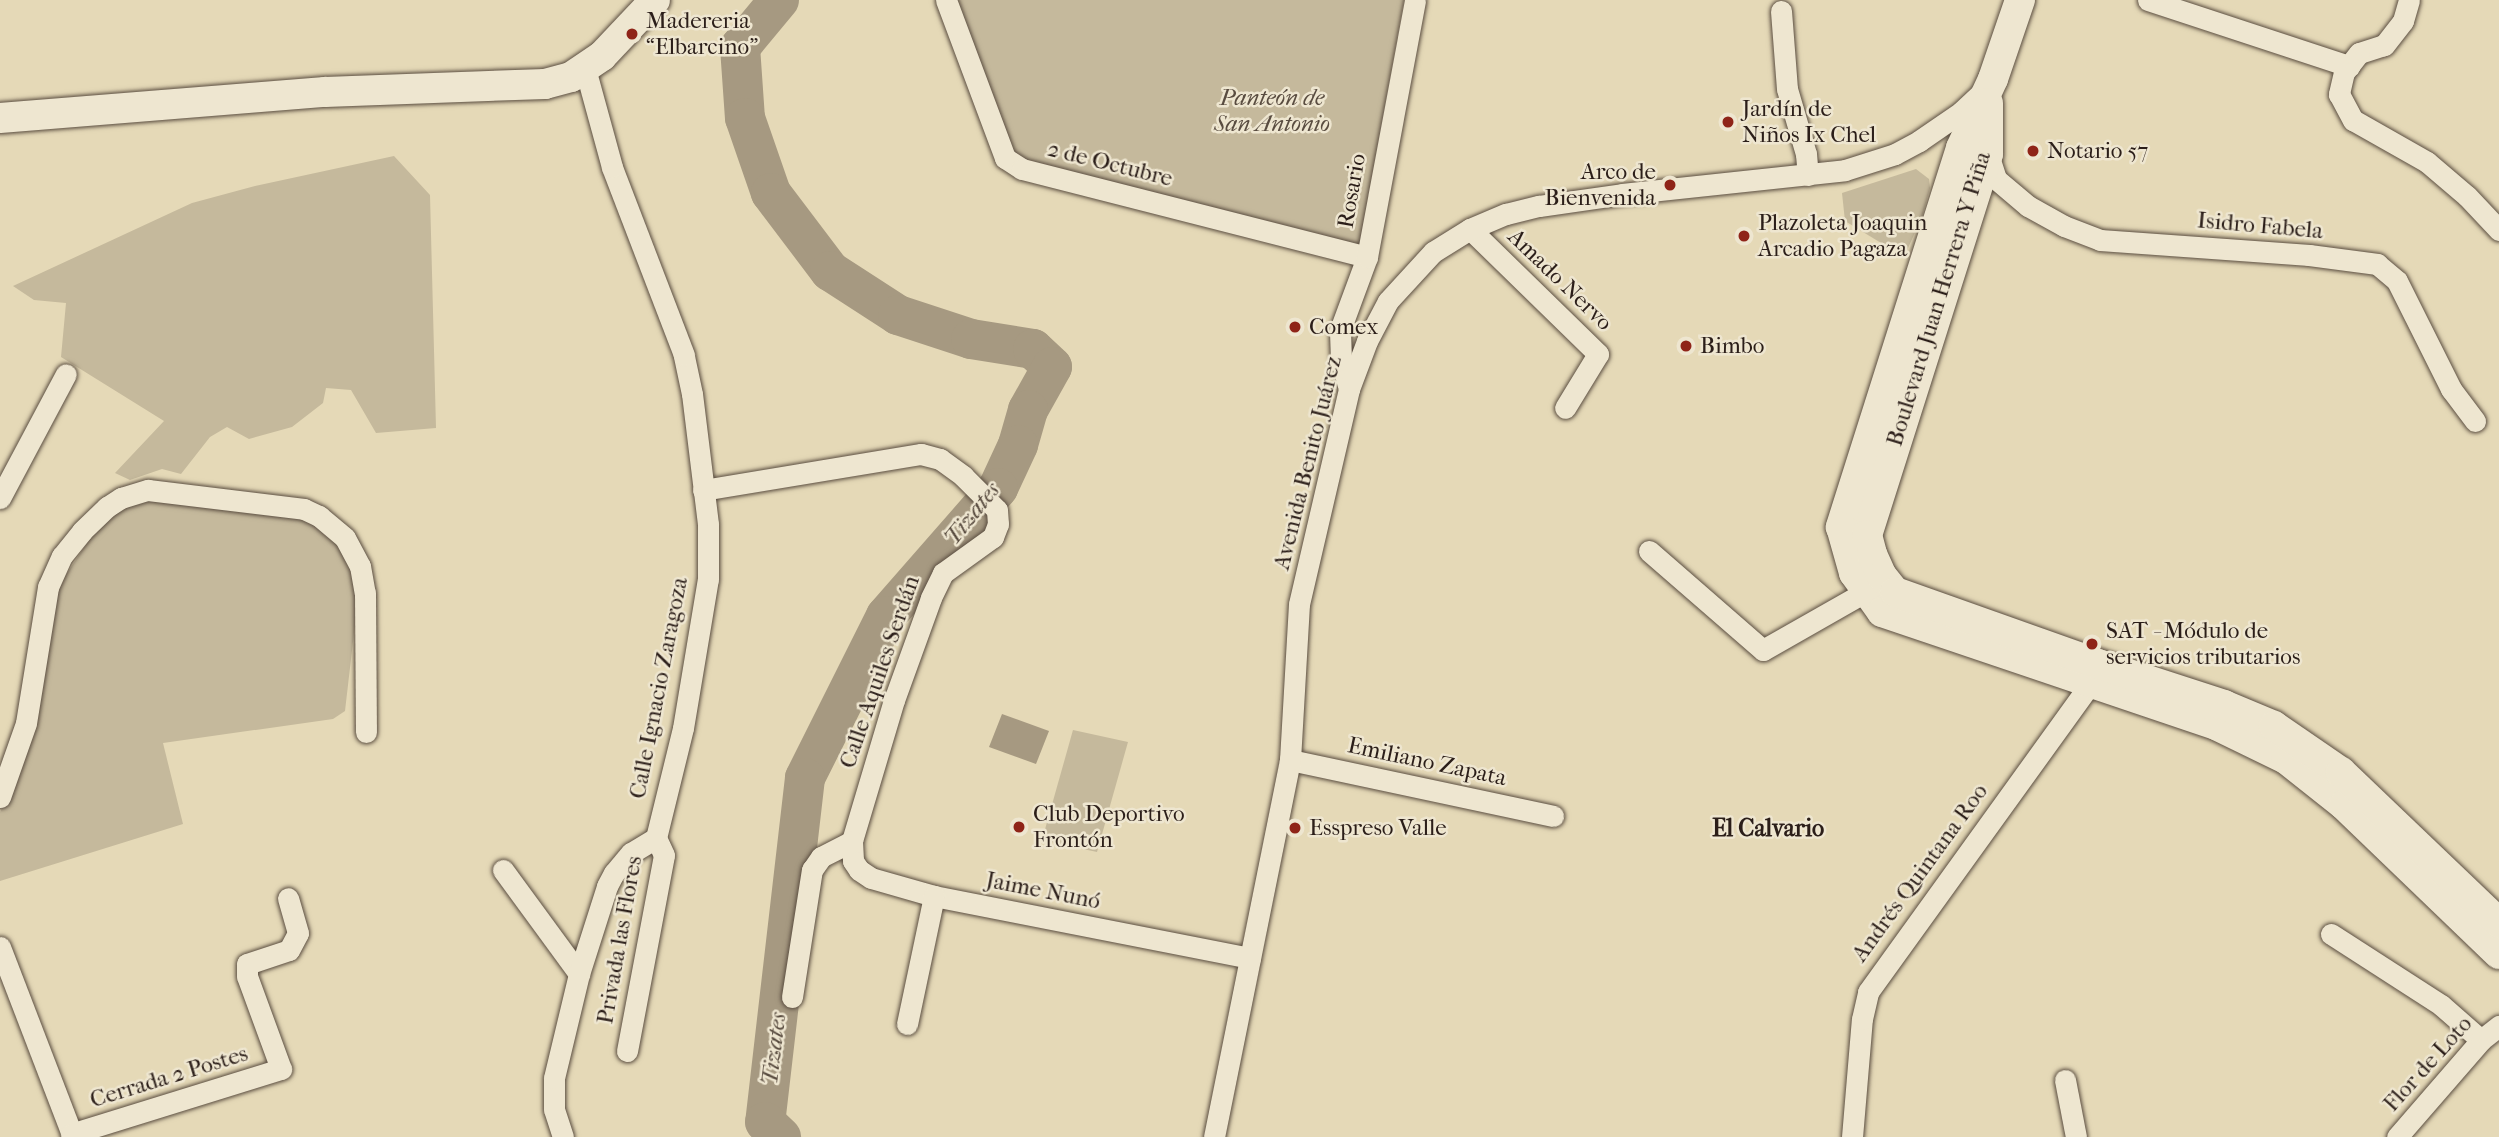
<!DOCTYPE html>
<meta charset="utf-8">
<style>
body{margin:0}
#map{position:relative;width:2499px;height:1137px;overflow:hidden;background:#e5d9b7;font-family:"IM FELL French Canon",serif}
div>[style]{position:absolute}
.green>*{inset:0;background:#c5b99c}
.water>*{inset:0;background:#a69981}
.river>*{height:40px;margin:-20px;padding:0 20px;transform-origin:20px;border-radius:20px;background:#a69981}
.roads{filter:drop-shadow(0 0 2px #5a4d40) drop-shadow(0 0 2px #5a4d40)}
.minor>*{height:21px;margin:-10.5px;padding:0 10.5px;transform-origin:10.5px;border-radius:10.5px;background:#eee6d0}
.secondary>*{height:30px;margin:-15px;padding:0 15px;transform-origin:15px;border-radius:15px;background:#eee6d0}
.dots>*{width:19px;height:19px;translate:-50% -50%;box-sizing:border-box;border:4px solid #eee6d0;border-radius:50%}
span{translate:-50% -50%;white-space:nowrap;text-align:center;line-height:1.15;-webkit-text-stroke:5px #eee6d0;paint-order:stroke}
.poi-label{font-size:23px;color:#2b1e19}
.left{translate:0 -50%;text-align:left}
.right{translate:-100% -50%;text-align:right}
.park-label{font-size:23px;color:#594c40;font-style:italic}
.street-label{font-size:23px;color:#2b1e19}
.water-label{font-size:24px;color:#56493d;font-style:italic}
.neighbourhood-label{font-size:24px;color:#2b1e19;font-weight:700}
</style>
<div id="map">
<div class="green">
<div style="clip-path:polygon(955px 0,1404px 0,1359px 248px,1013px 156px)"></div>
<div style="clip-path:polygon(394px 156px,430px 195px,436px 428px,376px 433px,351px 390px,326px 388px,323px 403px,292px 427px,249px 439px,227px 427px,210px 437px,181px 474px,162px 469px,130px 480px,115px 473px,164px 421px,61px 357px,66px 303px,34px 300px,13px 286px,192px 203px,255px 186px)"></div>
<div style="clip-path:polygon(1916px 169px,1929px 179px,1930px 188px,1922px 217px,1904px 257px,1845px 221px,1842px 193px)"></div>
<div style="clip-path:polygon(153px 496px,302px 514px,339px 545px,353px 570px,357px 607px,345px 711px,333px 719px,163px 743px,183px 824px,0 881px,0 812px,6px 800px,54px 593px,91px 537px,112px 515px,125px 504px)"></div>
<div style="clip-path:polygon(1073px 730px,1128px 742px,1097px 852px,1042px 840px)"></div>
</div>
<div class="water">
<div style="clip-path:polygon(1002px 714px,1049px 731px,1036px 764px,989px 747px)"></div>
</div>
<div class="river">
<div style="left:779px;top:0;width:61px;rotate:129.7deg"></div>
<div style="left:740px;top:47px;width:71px;rotate:86deg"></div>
<div style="left:745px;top:118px;width:79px;rotate:70.9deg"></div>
<div style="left:771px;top:193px;width:98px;rotate:52.9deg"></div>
<div style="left:830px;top:271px;width:81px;rotate:32.9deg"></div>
<div style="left:898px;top:315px;width:77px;rotate:18.2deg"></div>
<div style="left:971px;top:339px;width:63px;rotate:9.2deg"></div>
<div style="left:1033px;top:349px;width:26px;rotate:43deg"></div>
<div style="left:1052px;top:367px;width:49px;rotate:119.2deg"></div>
<div style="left:1028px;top:410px;width:36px;rotate:106deg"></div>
<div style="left:1018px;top:445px;width:47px;rotate:114.9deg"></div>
<div style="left:998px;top:488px;width:170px;rotate:131.2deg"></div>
<div style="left:886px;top:616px;width:181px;rotate:116.6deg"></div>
<div style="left:805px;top:778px;width:346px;rotate:96.6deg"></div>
<div style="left:765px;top:1122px;width:22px;rotate:43deg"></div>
</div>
<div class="roads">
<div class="minor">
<div style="left:946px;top:0;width:169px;rotate:69.5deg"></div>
<div style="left:1005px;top:158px;width:20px;rotate:33deg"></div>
<div style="left:1022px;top:169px;width:356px;rotate:14.3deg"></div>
<div style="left:2148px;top:0;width:212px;rotate:18.2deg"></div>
<div style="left:2409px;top:0;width:22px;rotate:106deg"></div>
<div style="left:2403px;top:21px;width:31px;rotate:128deg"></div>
<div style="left:2384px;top:45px;width:26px;rotate:162deg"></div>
<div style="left:2359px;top:53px;width:24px;rotate:128deg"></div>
<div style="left:2344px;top:72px;width:23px;rotate:103deg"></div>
<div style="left:2339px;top:94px;width:30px;rotate:62deg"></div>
<div style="left:2353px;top:120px;width:85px;rotate:29.6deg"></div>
<div style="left:2427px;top:162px;width:52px;rotate:40.4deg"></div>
<div style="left:2467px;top:196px;width:47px;rotate:46.7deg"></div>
<div style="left:1781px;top:11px;width:78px;rotate:85.6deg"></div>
<div style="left:1787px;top:89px;width:68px;rotate:73.7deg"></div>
<div style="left:1806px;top:154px;width:21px;rotate:85deg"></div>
<div style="left:1988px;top:154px;width:26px;rotate:72deg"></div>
<div style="left:1996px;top:179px;width:42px;rotate:40.2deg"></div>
<div style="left:2028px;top:206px;width:41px;rotate:29.1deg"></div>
<div style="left:2064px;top:226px;width:39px;rotate:21deg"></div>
<div style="left:2100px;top:240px;width:210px;rotate:4.1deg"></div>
<div style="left:2309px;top:255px;width:69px;rotate:7.5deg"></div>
<div style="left:2377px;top:264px;width:26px;rotate:40deg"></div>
<div style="left:2397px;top:281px;width:121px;rotate:63.4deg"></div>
<div style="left:2451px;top:389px;width:40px;rotate:53deg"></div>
<div style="left:1470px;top:229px;width:179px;rotate:44.3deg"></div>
<div style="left:1598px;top:354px;width:63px;rotate:121.4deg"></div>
<div style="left:1349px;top:389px;width:30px;rotate:-105deg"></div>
<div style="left:1341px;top:360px;width:30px;rotate:-92deg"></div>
<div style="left:1340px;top:330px;width:78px;rotate:-69.7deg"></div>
<div style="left:1367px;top:257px;width:261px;rotate:-79.4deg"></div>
<div style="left:703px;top:490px;width:221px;rotate:-9.4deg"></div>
<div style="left:921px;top:454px;width:20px;rotate:15deg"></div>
<div style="left:940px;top:459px;width:29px;rotate:36deg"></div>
<div style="left:963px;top:476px;width:48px;rotate:45deg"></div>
<div style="left:997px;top:510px;width:14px;rotate:86deg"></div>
<div style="left:998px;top:524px;width:14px;rotate:111deg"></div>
<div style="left:993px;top:537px;width:62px;rotate:144.2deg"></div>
<div style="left:943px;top:573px;width:28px;rotate:116deg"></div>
<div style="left:931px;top:598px;width:109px;rotate:109.9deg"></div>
<div style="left:894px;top:700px;width:147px;rotate:106.6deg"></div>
<div style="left:852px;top:841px;width:20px;rotate:87deg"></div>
<div style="left:853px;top:861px;width:11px;rotate:56deg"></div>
<div style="left:859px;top:870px;width:14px;rotate:34deg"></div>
<div style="left:871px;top:878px;width:66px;rotate:15.9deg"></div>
<div style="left:934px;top:896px;width:322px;rotate:11.1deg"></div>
<div style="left:0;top:498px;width:140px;rotate:-62deg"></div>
<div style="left:1649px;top:551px;width:151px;rotate:41deg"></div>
<div style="left:1763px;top:650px;width:117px;rotate:-29.6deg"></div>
<div style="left:1290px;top:760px;width:269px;rotate:12deg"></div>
<div style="left:0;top:797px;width:78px;rotate:-70.6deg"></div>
<div style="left:26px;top:723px;width:138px;rotate:-80.8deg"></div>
<div style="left:48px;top:587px;width:34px;rotate:-66deg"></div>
<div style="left:62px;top:556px;width:32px;rotate:-51deg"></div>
<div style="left:82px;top:531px;width:35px;rotate:-44deg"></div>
<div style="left:107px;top:507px;width:17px;rotate:-33deg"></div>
<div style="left:121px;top:498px;width:28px;rotate:-17deg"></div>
<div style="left:148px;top:490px;width:157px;rotate:6.9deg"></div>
<div style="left:304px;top:509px;width:17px;rotate:25deg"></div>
<div style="left:319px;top:516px;width:34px;rotate:40deg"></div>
<div style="left:345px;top:538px;width:32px;rotate:62deg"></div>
<div style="left:360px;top:566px;width:27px;rotate:80deg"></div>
<div style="left:365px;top:593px;width:139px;rotate:89.6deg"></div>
<div style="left:503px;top:870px;width:129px;rotate:53.8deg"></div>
<div style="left:2331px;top:934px;width:131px;rotate:32.8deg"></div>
<div style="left:2441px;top:1005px;width:53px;rotate:41.2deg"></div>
<div style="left:0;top:947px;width:204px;rotate:69deg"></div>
<div style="left:792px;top:997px;width:129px;rotate:-81.1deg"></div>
<div style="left:812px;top:870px;width:16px;rotate:-55deg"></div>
<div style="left:821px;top:857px;width:35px;rotate:-27deg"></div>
<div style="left:907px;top:1024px;width:131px;rotate:-78.1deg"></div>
<div style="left:627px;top:1051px;width:199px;rotate:-79.3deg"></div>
<div style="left:664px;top:855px;width:19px;rotate:-115deg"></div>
<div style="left:2065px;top:1080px;width:58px;rotate:79.1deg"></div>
<div style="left:71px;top:1134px;width:220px;rotate:-17.2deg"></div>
<div style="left:281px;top:1069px;width:99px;rotate:-110.1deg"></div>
<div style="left:247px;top:976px;width:12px;rotate:-90deg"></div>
<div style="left:247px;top:964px;width:44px;rotate:-18.4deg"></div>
<div style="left:289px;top:950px;width:19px;rotate:-62deg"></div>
<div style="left:298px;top:933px;width:36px;rotate:-106deg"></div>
<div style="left:563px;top:1137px;width:29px;rotate:-108deg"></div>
<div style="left:554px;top:1109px;width:31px;rotate:-90deg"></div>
<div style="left:554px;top:1078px;width:107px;rotate:-76.5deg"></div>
<div style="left:579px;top:974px;width:92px;rotate:-72.3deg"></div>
<div style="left:607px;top:886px;width:15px;rotate:-62deg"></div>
<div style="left:614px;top:873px;width:26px;rotate:-50deg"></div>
<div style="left:631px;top:853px;width:29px;rotate:-31deg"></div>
<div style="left:656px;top:838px;width:113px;rotate:-76.2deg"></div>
<div style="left:683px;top:728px;width:151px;rotate:-80.5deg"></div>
<div style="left:708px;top:579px;width:55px;rotate:-90deg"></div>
<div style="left:708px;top:524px;width:131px;rotate:-97deg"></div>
<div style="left:692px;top:394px;width:40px;rotate:-102deg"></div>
<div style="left:684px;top:355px;width:201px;rotate:-111deg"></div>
<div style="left:612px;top:167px;width:103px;rotate:-105.3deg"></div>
<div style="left:1214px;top:1137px;width:385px;rotate:-78.6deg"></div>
<div style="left:1290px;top:760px;width:156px;rotate:-86.7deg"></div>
<div style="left:1299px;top:604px;width:221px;rotate:-76.9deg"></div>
<div style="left:1349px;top:389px;width:51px;rotate:-69.4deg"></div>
<div style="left:1367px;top:341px;width:45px;rotate:-62.3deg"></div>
<div style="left:1388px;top:301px;width:67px;rotate:-47.4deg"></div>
<div style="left:1433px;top:252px;width:44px;rotate:-31.9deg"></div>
<div style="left:1470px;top:229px;width:39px;rotate:-23deg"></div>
<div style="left:1506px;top:214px;width:34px;rotate:-14deg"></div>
<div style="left:1539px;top:206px;width:84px;rotate:-8.2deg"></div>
<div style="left:1622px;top:194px;width:224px;rotate:-6.1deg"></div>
<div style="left:1845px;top:170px;width:52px;rotate:-17.7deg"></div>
<div style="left:1895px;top:154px;width:27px;rotate:-28deg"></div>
<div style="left:1919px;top:141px;width:51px;rotate:-34.6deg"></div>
<div style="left:1961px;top:112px;width:26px;rotate:-43deg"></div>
<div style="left:1852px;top:1137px;width:118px;rotate:-85.2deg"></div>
<div style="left:1862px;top:1019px;width:28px;rotate:-77deg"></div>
<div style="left:1868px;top:992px;width:381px;rotate:-54.2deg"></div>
<div style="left:2091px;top:683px;width:13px;rotate:-67deg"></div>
<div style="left:2397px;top:1137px;width:128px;rotate:-49.1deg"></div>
<div style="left:2481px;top:1040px;width:23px;rotate:-38deg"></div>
</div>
<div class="secondary">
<div style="left:2020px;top:0;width:83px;rotate:108.9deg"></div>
<div style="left:1993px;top:79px;width:76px;rotate:114.9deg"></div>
<div style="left:1961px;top:148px;width:398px;rotate:107.6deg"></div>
<div style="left:1841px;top:527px;width:48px;rotate:74.2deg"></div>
<div style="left:1854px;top:573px;width:48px;rotate:54.3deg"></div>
<div style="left:1882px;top:612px;width:355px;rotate:18.7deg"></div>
<div style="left:2218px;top:726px;width:76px;rotate:25.9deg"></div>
<div style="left:2286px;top:759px;width:74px;rotate:38.4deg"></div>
<div style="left:2344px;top:805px;width:215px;rotate:43.9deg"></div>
<div style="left:1988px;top:103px;width:51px;rotate:90deg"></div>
<div style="left:1988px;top:154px;width:400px;rotate:107.6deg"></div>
<div style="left:1867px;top:535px;width:20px;rotate:75deg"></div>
<div style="left:1872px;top:554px;width:24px;rotate:66deg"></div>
<div style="left:1882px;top:576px;width:21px;rotate:51deg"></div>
<div style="left:1895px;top:592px;width:215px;rotate:19.5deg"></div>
<div style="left:2098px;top:664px;width:133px;rotate:18deg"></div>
<div style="left:2224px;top:705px;width:54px;rotate:22.8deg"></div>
<div style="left:2274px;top:726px;width:81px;rotate:34.5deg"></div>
<div style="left:2341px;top:772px;width:219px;rotate:43.7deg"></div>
<div style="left:0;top:118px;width:326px;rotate:-4.6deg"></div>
<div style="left:325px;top:92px;width:220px;rotate:-2.1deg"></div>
<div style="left:545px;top:84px;width:27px;rotate:-15deg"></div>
<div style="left:571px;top:77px;width:37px;rotate:-34deg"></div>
<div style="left:602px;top:56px;width:77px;rotate:-46.6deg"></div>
</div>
</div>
<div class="dots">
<div style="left:632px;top:34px;background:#8f2418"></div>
<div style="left:1728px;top:122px;background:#8f2418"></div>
<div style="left:2033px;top:151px;background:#8f2418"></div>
<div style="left:1670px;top:185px;background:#8f2418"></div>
<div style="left:1744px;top:236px;background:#8f2418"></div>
<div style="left:1295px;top:327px;background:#8f2418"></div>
<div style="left:1686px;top:346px;background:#8f2418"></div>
<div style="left:2092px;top:644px;background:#8f2418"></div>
<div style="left:1019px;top:827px;background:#8f2418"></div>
<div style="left:1295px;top:828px;background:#8f2418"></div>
</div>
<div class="poi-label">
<span class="left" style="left:646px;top:34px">Madereria<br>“Elbarcino”</span>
<span class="left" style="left:1742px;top:122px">Jardín de<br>Niños Ix Chel</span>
<span class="left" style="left:2047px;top:151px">Notario 57</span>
<span class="right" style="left:1656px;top:185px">Arco de<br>Bienvenida</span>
<span class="left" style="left:1758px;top:236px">Plazoleta Joaquin<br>Arcadio Pagaza</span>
<span class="left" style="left:1309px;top:327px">Comex</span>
<span class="left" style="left:1700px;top:346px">Bimbo</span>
<span class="left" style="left:2106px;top:644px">SAT - Módulo de<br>servicios tributarios</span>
<span class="left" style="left:1033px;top:827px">Club Deportivo<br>Frontón</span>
<span class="left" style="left:1309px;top:828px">Esspreso Valle</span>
</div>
<div class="park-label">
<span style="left:1272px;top:111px">Panteón de<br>San Antonio</span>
</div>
<div class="street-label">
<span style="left:1110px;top:164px;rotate:14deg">2 de Octubre</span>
<span style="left:1352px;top:191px;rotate:-80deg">Rosario</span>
<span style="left:2260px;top:226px;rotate:5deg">Isidro Fabela</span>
<span style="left:1560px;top:280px;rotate:44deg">Amado Nervo</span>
<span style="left:1939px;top:299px;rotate:-73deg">Boulevard Juan Herrera Y Piña</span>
<span style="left:1308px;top:463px;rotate:-76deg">Avenida Benito Juárez</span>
<span style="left:880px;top:672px;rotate:-71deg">Calle Aquiles Serdán</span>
<span style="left:659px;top:688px;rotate:-79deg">Calle Ignacio Zaragoza</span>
<span style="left:1427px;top:762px;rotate:12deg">Emiliano Zapata</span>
<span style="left:1920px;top:873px;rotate:-54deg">Andrés Quintana Roo</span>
<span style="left:1043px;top:891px;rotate:11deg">Jaime Nunó</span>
<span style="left:620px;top:940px;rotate:-80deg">Privada las Flores</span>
<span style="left:2428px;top:1064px;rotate:-48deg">Flor de Loto</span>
<span style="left:169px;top:1077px;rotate:-17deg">Cerrada 2 Postes</span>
</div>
<div class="water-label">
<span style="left:972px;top:514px;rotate:-51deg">Tizates</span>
<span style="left:774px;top:1049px;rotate:-83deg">Tizates</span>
</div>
<div class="neighbourhood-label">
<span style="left:1768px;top:829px">El Calvario</span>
</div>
</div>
